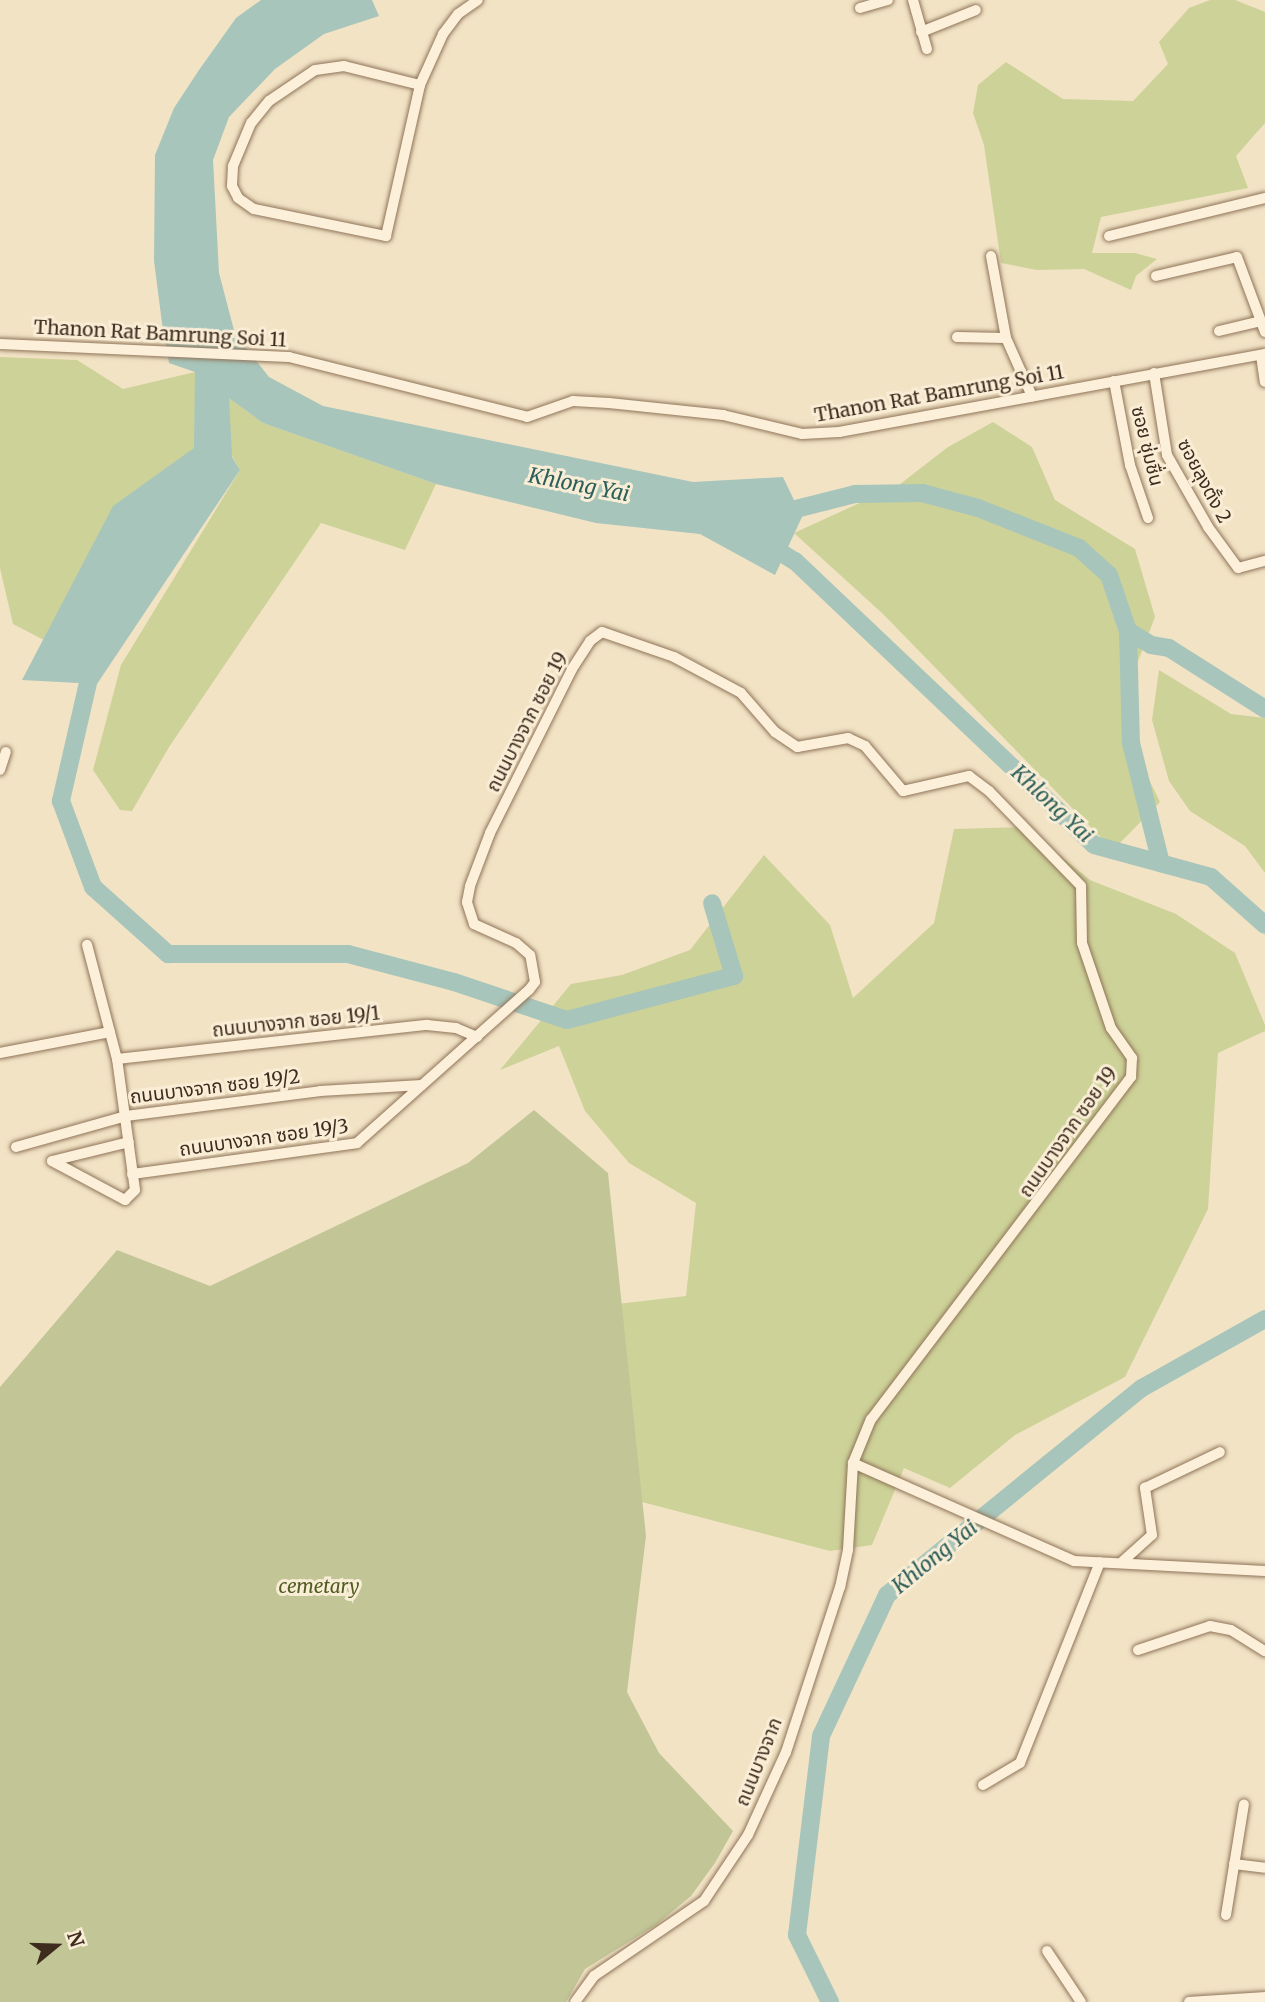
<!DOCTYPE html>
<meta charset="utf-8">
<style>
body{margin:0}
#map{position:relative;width:1265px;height:2002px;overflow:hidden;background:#f2e3c5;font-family:Merriweather,"Noto Sans Thai",serif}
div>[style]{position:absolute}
.green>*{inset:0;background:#cdd298}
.cemetery>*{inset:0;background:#c2c697}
.water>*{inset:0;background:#a7c5bb}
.river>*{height:18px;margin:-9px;padding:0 9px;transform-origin:9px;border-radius:9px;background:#a7c5bb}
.roads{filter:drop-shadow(0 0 2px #8f7459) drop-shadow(0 0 2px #8f7459)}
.street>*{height:10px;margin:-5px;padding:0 5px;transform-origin:5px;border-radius:5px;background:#fcf0da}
span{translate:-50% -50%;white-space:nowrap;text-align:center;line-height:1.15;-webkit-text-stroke:6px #f9edd6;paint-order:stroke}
.street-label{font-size:19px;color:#3e2c1e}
.park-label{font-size:19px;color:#505c23;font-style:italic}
.water-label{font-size:21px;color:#2c5f5a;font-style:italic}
.north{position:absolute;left:21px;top:1911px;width:70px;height:70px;-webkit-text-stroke:5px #f9edd6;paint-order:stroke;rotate:71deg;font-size:19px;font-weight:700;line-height:28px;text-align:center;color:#3e2c1e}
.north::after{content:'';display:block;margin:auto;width:24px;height:32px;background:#3e2c1e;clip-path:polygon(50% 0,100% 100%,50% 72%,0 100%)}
</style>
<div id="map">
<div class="green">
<div style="clip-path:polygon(1210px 0,1235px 0,1265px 12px,1265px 123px,1236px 156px,1248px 188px,1101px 217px,1092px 253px,1135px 253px,1157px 259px,1136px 276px,1131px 290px,1084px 269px,1037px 270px,1001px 263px,984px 145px,973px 113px,978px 85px,1006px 62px,1063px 99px,1133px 101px,1168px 64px,1159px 42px,1189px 8px)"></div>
<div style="clip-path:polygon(0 357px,77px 360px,123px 389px,195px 372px,263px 423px,436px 484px,405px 550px,321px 523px,169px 747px,132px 811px,120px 810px,93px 770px,121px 665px,240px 470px,222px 439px,114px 506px,44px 640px,13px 624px,0 568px)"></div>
<div style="clip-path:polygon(993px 422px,1032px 447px,1055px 500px,1135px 549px,1155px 617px,1130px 682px,1125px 715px,1131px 743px,1160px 802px,1113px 850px,883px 614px,794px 533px,899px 485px,948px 447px)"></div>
<div style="clip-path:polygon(1159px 670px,1231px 714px,1265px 718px,1265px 873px,1245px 846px,1190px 811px,1169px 781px,1152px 720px)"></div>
<div style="clip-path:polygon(1025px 827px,1090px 880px,1176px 914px,1235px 953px,1265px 1025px,1265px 1031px,1218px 1053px,1208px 1209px,1125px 1377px,1015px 1435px,950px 1488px,904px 1468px,872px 1545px,830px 1551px,642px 1502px,617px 1304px,686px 1296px,696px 1203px,629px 1163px,585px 1111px,559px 1046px,500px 1070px,571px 984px,622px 975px,690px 950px,764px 855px,830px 925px,853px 998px,934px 923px,954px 829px)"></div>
</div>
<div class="cemetery">
<div style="clip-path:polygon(534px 1110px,608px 1173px,646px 1536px,627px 1692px,659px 1753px,733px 1831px,715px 1863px,691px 1896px,656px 1925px,585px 1969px,566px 2002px,0 2002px,0 1387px,117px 1250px,210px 1286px,468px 1163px)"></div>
</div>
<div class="water">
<div style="clip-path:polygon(261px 0,372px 0,379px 16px,324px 34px,275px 69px,229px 117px,213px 160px,219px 273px,235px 334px,269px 377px,323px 406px,693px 482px,783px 477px,802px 517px,775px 575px,700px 534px,596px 523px,436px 484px,263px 423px,229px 398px,232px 457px,240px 470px,97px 684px,22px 680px,113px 506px,194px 448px,195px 372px,169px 363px,162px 323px,154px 261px,155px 155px,174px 108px,199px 70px,236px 18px)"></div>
</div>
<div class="river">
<div style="left:776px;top:514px;width:81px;rotate:-14.2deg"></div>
<div style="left:855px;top:494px;width:67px;rotate:-0.9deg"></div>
<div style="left:922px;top:493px;width:58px;rotate:15deg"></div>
<div style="left:978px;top:508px;width:109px;rotate:21.6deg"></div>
<div style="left:1079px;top:548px;width:40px;rotate:42deg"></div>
<div style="left:1109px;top:575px;width:59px;rotate:71.3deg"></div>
<div style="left:1128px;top:631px;width:112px;rotate:88.5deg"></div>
<div style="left:1131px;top:743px;width:124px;rotate:76deg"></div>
<div style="left:764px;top:542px;width:36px;rotate:32deg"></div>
<div style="left:795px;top:561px;width:412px;rotate:43.5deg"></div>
<div style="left:1094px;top:845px;width:121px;rotate:15.3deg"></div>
<div style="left:1211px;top:877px;width:72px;rotate:41.6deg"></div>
<div style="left:1128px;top:631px;width:27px;rotate:31deg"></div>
<div style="left:1151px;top:645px;width:18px;rotate:9deg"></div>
<div style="left:1169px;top:648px;width:114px;rotate:32.4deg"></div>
<div style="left:93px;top:661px;width:144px;rotate:102.9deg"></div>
<div style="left:61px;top:801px;width:92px;rotate:69.6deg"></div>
<div style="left:93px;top:887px;width:101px;rotate:41.8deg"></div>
<div style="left:168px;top:954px;width:180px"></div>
<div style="left:348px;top:954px;width:110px;rotate:14.8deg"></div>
<div style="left:454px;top:982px;width:119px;rotate:18.6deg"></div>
<div style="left:567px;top:1020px;width:173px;rotate:-14.8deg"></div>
<div style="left:734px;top:976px;width:76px;rotate:-106.8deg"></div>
<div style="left:830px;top:2002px;width:75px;rotate:-116.2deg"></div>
<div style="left:797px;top:1935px;width:200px;rotate:-83.1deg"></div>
<div style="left:821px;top:1736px;width:156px;rotate:-64.9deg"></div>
<div style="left:887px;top:1595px;width:328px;rotate:-39.1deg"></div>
<div style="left:1142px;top:1388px;width:141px;rotate:-29.3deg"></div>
</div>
<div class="roads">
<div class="street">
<div style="left:913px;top:0;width:51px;rotate:74.1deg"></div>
<div style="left:860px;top:8px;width:29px;rotate:-16deg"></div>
<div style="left:921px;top:32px;width:59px;rotate:-21.8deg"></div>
<div style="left:420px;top:85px;width:78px;rotate:-166deg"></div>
<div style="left:344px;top:66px;width:29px;rotate:172deg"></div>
<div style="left:315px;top:70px;width:55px;rotate:146deg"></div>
<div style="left:269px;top:101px;width:28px;rotate:129deg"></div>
<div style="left:251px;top:123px;width:47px;rotate:112.7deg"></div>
<div style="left:233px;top:166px;width:20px;rotate:93deg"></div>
<div style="left:232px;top:186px;width:13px;rotate:63deg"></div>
<div style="left:238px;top:198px;width:19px;rotate:35deg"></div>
<div style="left:254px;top:209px;width:135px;rotate:11.6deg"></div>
<div style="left:386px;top:236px;width:155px;rotate:-77.3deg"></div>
<div style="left:420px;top:85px;width:56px;rotate:-65.7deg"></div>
<div style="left:443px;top:34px;width:25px;rotate:-53deg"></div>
<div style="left:458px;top:14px;width:24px;rotate:-35deg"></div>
<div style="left:1109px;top:236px;width:161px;rotate:-13.7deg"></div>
<div style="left:991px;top:256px;width:83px;rotate:79.6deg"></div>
<div style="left:1006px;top:338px;width:64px;rotate:65.9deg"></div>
<div style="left:1156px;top:276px;width:83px;rotate:-13.2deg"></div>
<div style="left:1237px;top:257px;width:80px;rotate:69.5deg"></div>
<div style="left:1219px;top:331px;width:43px;rotate:-13.4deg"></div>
<div style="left:957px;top:337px;width:49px;rotate:1.2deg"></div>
<div style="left:0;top:344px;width:289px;rotate:2.6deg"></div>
<div style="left:289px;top:357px;width:245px;rotate:14.1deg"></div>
<div style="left:527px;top:417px;width:49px;rotate:-19.2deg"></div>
<div style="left:573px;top:401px;width:36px;rotate:3deg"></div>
<div style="left:609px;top:403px;width:115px;rotate:6deg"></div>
<div style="left:723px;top:415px;width:81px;rotate:13.5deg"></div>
<div style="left:802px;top:434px;width:37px;rotate:-3deg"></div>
<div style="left:839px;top:432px;width:433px;rotate:-10.4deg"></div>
<div style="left:1261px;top:355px;width:27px;rotate:82deg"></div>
<div style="left:1154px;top:373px;width:83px;rotate:81deg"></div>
<div style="left:1167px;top:455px;width:83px;rotate:60.3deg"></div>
<div style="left:1208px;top:527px;width:51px;rotate:53.8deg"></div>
<div style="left:1238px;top:568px;width:28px;rotate:-15deg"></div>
<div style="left:1114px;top:381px;width:86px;rotate:79.2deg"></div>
<div style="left:1130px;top:465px;width:56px;rotate:71.2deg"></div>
<div style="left:0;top:770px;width:19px;rotate:-72deg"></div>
<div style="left:0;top:1053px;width:112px;rotate:-10.8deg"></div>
<div style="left:117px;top:1059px;width:312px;rotate:-6.3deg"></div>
<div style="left:427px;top:1025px;width:29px;rotate:6deg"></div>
<div style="left:456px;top:1028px;width:23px;rotate:23deg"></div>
<div style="left:16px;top:1147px;width:114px;rotate:-15.7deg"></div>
<div style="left:126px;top:1116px;width:196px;rotate:-7.3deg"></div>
<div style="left:320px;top:1091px;width:102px;rotate:-3.4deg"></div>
<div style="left:52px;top:1161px;width:83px;rotate:28.1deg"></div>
<div style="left:125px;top:1200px;width:14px;rotate:-45deg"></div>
<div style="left:135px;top:1190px;width:132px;rotate:-97.8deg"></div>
<div style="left:117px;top:1059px;width:118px;rotate:-104.7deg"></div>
<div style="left:52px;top:1161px;width:79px;rotate:-13.9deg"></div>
<div style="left:132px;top:1174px;width:227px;rotate:-7.8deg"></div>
<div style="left:357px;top:1143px;width:230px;rotate:-41.7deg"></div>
<div style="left:529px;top:990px;width:10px;rotate:-53deg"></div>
<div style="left:535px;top:982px;width:27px;rotate:-100deg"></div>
<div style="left:530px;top:955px;width:18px;rotate:-139deg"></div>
<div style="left:516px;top:943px;width:46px;rotate:-155.7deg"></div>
<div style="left:474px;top:924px;width:23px;rotate:-108deg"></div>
<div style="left:467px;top:902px;width:16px;rotate:-79deg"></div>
<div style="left:470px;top:886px;width:57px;rotate:-69.3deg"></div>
<div style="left:490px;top:833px;width:183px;rotate:-63.4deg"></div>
<div style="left:572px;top:669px;width:33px;rotate:-57deg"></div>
<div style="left:590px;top:641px;width:15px;rotate:-37deg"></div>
<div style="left:602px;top:632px;width:76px;rotate:19.1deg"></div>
<div style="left:674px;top:657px;width:76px;rotate:28.2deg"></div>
<div style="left:741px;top:693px;width:52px;rotate:48.9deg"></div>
<div style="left:775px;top:732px;width:27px;rotate:34deg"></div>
<div style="left:797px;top:747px;width:52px;rotate:-10deg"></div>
<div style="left:848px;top:738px;width:19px;rotate:25deg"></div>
<div style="left:865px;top:746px;width:59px;rotate:49.8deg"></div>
<div style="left:903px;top:791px;width:68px;rotate:-12.8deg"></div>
<div style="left:969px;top:776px;width:25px;rotate:37deg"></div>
<div style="left:989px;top:791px;width:132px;rotate:45.9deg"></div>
<div style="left:1081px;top:886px;width:57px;rotate:89deg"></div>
<div style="left:1082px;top:943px;width:90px;rotate:71.2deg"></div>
<div style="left:1111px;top:1028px;width:37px;rotate:55deg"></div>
<div style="left:1132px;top:1058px;width:19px;rotate:93deg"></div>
<div style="left:1131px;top:1077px;width:430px;rotate:127.2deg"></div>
<div style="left:871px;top:1419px;width:48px;rotate:112.2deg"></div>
<div style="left:853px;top:1463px;width:87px;rotate:93.3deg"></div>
<div style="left:848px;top:1550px;width:38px;rotate:102deg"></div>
<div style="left:840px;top:1587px;width:174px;rotate:108.1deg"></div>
<div style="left:786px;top:1752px;width:91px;rotate:114.6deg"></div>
<div style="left:748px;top:1835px;width:79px;rotate:123.7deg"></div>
<div style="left:704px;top:1901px;width:133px;rotate:145.7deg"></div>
<div style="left:594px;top:1976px;width:32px;rotate:126deg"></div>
<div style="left:853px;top:1463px;width:242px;rotate:23.9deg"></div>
<div style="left:1074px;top:1561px;width:191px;rotate:3deg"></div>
<div style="left:1123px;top:1561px;width:39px;rotate:-42deg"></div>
<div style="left:1152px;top:1535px;width:48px;rotate:-98.5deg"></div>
<div style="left:1145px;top:1488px;width:83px;rotate:-25.6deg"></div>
<div style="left:1138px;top:1650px;width:76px;rotate:-18.4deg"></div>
<div style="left:1210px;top:1626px;width:21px;rotate:11deg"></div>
<div style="left:1231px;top:1630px;width:40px;rotate:32deg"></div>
<div style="left:983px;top:1785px;width:43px;rotate:-30.7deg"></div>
<div style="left:1020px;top:1763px;width:216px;rotate:-68.3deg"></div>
<div style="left:1234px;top:1864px;width:31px;rotate:7deg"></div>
<div style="left:1226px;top:1915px;width:112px;rotate:-80.8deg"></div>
<div style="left:1047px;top:1951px;width:61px;rotate:56.3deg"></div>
<div style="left:1189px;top:2002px;width:76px;rotate:-3.8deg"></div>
</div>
</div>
<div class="street-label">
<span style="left:160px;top:334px;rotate:3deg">Thanon Rat Bamrung Soi 11</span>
<span style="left:939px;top:394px;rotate:-10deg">Thanon Rat Bamrung Soi 11</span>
<span style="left:1147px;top:446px;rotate:76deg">ซอย ชุ่มชื่น</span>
<span style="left:1204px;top:481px;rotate:62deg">ซอยลุงตั้ง 2</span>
<span style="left:527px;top:722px;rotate:-63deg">ถนนบางจาก ซอย 19</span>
<span style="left:296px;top:1022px;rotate:-6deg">ถนนบางจาก ซอย 19/1</span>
<span style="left:215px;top:1087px;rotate:-7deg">ถนนบางจาก ซอย 19/2</span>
<span style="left:1068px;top:1132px;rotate:-55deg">ถนนบางจาก ซอย 19</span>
<span style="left:264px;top:1138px;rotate:-8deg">ถนนบางจาก ซอย 19/3</span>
<span style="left:759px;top:1762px;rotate:-68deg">ถนนบางจาก</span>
</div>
<div class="park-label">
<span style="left:319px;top:1587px">cemetary</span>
</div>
<div class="water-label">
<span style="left:579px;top:485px;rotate:11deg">Khlong Yai</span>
<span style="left:1052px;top:804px;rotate:43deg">Khlong Yai</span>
<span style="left:935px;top:1557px;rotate:-39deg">Khlong Yai</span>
</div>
<div class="north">N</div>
</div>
